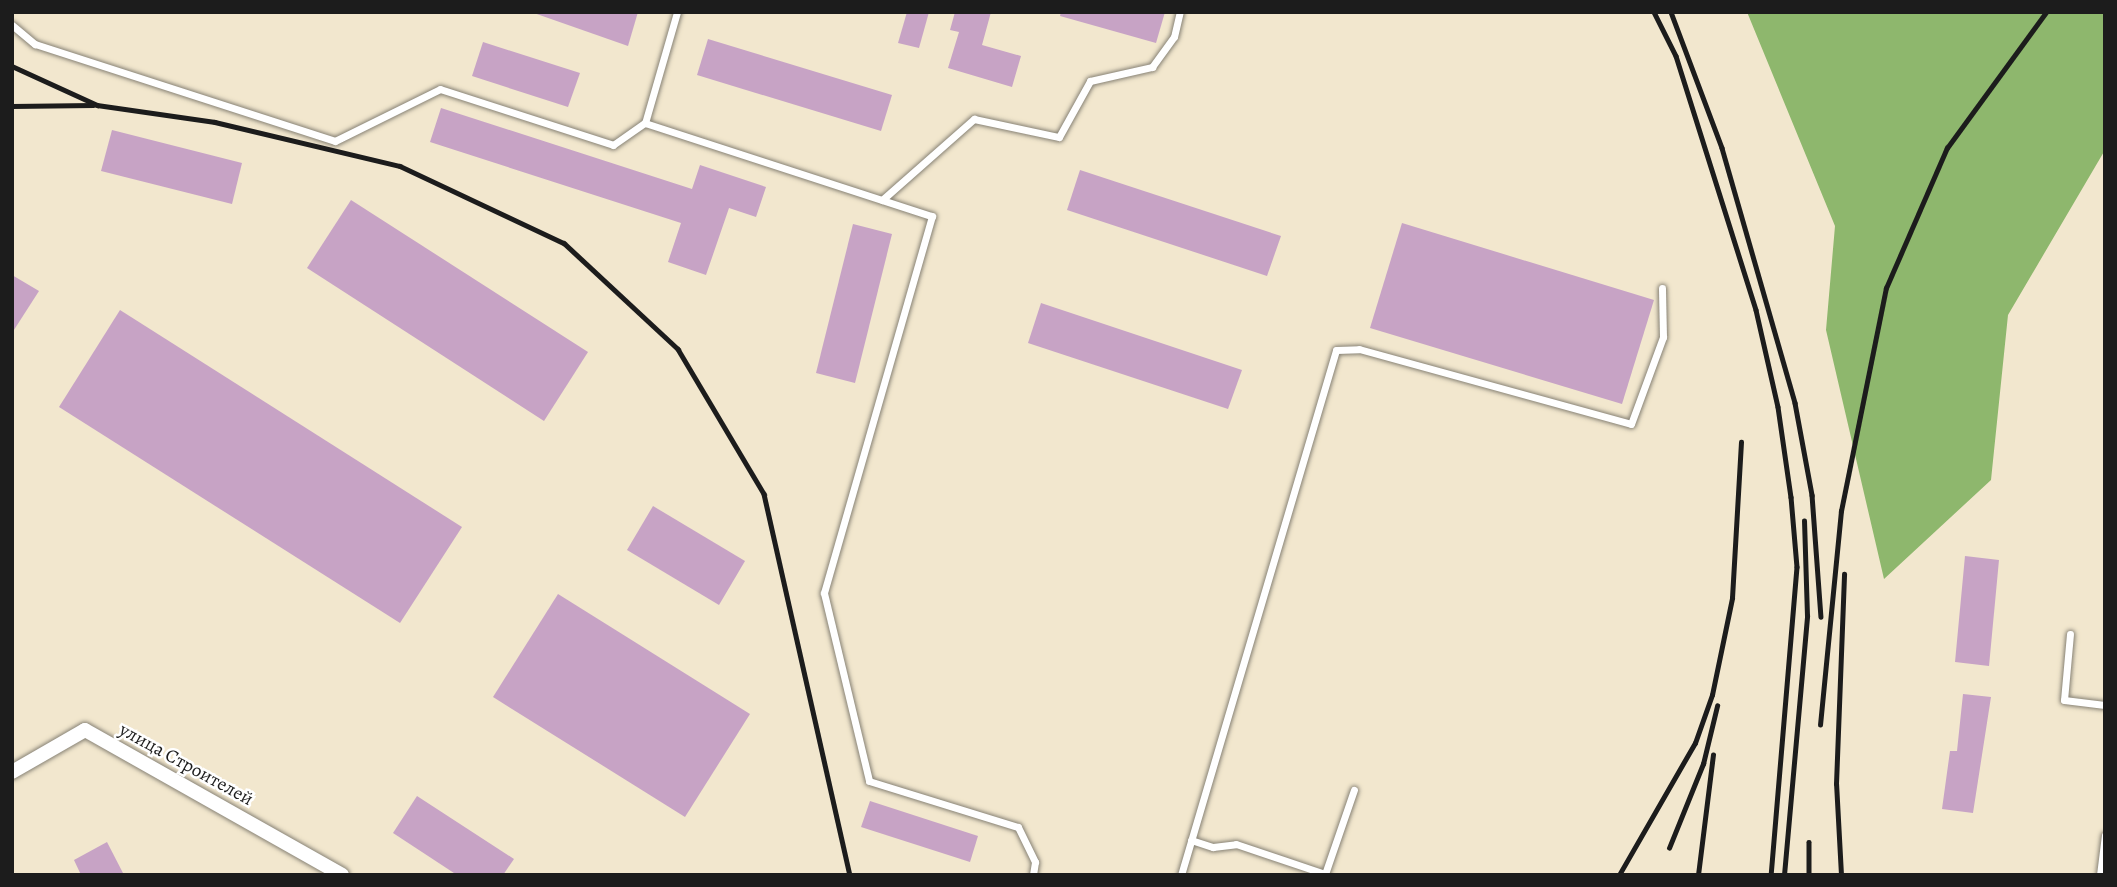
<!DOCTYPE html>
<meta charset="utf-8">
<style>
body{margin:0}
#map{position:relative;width:2117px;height:887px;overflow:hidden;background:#f2e7ce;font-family:Alegreya,serif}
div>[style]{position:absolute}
.forest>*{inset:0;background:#8eb76d}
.building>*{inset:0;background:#c7a3c5}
.roads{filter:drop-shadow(0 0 2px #878275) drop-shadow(0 0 2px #878275)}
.service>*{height:7px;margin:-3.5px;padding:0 3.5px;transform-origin:3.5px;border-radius:3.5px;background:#fff}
.minor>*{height:14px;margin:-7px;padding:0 7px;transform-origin:7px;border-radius:7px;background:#fff}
.rail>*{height:4.5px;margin:-2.25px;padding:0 2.25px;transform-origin:2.25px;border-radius:2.25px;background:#1c1c1c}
span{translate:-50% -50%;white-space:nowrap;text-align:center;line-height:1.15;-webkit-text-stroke:5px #fff;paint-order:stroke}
.street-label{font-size:19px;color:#1c1c1c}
.frame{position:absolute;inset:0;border:14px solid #1c1c1c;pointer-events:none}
</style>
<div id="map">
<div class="forest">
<div style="clip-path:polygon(1747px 12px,2105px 12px,2105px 150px,2008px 315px,1991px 480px,1884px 579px,1826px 330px,1835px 226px)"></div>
</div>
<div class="building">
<div style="clip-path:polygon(531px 12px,638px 12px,628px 46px)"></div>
<div style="clip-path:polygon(907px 12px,929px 12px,919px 48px,898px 43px)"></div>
<div style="clip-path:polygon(955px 12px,991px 12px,982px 45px,1021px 56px,1012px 87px,948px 68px,959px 32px,950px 30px)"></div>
<div style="clip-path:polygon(1061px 12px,1165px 12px,1156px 43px,1060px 16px)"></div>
<div style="clip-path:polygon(708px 39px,892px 95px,881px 131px,697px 75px)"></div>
<div style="clip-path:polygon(483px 42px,580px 73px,568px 107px,472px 76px)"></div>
<div style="clip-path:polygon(441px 108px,692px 189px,700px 165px,766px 187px,756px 217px,729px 208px,706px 275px,668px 262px,681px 223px,430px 142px)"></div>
<div style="clip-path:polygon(112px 130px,242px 163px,232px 204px,101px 171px)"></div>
<div style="clip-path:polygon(1080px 170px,1281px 236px,1267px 276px,1067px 210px)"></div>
<div style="clip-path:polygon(351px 200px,588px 352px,544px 421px,307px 268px)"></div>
<div style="clip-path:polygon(1402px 223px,1654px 300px,1622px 404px,1370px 328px)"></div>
<div style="clip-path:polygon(853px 224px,892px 234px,855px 383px,816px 373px)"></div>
<div style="clip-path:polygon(12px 275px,39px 291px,12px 333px)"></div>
<div style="clip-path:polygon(1041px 303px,1242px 370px,1228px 409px,1028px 343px)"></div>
<div style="clip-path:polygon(120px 310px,462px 527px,400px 623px,59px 407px)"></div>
<div style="clip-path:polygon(653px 506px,745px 561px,719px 605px,627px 550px)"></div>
<div style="clip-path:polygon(1965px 556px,1999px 560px,1989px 666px,1955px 662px)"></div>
<div style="clip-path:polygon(558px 594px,750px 714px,685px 817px,493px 697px)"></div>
<div style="clip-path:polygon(1963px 694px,1991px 697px,1973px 813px,1942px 809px,1950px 751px,1957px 751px)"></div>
<div style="clip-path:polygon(417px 796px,514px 859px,503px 875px,457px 875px,393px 833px)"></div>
<div style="clip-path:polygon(870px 801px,978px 836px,970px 862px,861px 827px)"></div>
<div style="clip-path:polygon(107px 842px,124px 875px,81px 875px,74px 860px)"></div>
</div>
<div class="roads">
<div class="service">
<div style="left:12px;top:25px;width:30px;rotate:40deg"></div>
<div style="left:35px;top:44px;width:315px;rotate:17.9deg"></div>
<div style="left:335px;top:141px;width:117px;rotate:-26.3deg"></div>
<div style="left:440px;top:89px;width:182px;rotate:17.9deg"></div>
<div style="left:613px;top:145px;width:39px;rotate:-35deg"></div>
<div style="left:645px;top:123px;width:302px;rotate:18deg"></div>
<div style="left:932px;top:216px;width:392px;rotate:106deg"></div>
<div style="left:824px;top:593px;width:193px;rotate:76.5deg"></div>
<div style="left:869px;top:781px;width:156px;rotate:17.2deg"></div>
<div style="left:1018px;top:827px;width:39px;rotate:64deg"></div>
<div style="left:1035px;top:862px;width:13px;rotate:99deg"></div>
<div style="left:645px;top:123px;width:116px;rotate:-73.9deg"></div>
<div style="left:882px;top:200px;width:123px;rotate:-41.4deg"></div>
<div style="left:974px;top:119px;width:87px;rotate:12deg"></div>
<div style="left:1059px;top:137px;width:64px;rotate:-61deg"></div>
<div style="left:1090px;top:81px;width:64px;rotate:-12.7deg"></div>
<div style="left:1152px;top:67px;width:37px;rotate:-54deg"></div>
<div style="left:1174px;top:37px;width:26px;rotate:-77deg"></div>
<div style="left:2070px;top:634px;width:66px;rotate:95.2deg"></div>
<div style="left:2064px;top:700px;width:41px;rotate:7deg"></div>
<div style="left:1191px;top:840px;width:23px;rotate:18deg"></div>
<div style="left:1213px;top:847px;width:23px;rotate:-7deg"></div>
<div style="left:1236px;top:844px;width:94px;rotate:18.6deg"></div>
<div style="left:1325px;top:874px;width:89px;rotate:-71deg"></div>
<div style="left:1181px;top:875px;width:547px;rotate:-73.55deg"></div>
<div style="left:1336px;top:350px;width:23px;rotate:-2deg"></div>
<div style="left:1359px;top:349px;width:282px;rotate:15.4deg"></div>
<div style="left:1631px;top:424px;width:93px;rotate:-69.8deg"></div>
<div style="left:1663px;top:337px;width:49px;rotate:-91.2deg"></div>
<div style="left:2100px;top:875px;width:40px;rotate:-82.9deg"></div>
</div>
<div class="minor">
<div style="left:12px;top:772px;width:84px;rotate:-29.9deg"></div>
<div style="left:85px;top:730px;width:295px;rotate:29.4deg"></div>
</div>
</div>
<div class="rail">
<div style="left:1654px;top:12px;width:49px;rotate:63.4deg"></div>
<div style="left:1676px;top:56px;width:266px;rotate:72.5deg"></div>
<div style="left:1756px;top:310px;width:99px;rotate:77.2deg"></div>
<div style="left:1778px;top:407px;width:91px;rotate:81.8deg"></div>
<div style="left:1791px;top:497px;width:70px;rotate:85.1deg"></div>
<div style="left:1797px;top:567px;width:309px;rotate:94.8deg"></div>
<div style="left:1671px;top:12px;width:145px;rotate:69.4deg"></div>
<div style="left:1722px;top:148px;width:265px;rotate:74deg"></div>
<div style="left:1795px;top:403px;width:94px;rotate:79.5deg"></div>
<div style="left:1812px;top:495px;width:122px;rotate:85.8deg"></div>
<div style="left:12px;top:66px;width:94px;rotate:24.6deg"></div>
<div style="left:97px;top:105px;width:119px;rotate:8.2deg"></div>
<div style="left:215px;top:122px;width:190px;rotate:13.4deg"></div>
<div style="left:400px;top:166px;width:181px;rotate:25.2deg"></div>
<div style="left:564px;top:243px;width:156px;rotate:42.9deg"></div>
<div style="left:678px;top:349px;width:169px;rotate:59.3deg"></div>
<div style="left:764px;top:494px;width:391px;rotate:77.3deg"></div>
<div style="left:12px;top:106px;width:81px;rotate:-0.7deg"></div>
<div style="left:1820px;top:725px;width:215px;rotate:-84.4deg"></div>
<div style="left:1841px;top:511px;width:227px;rotate:-78.6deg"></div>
<div style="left:1886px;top:288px;width:153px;rotate:-66.5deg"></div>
<div style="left:1947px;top:148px;width:168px;rotate:-53.9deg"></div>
<div style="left:1809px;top:842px;width:33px;rotate:90deg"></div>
<div style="left:1669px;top:848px;width:91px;rotate:-68deg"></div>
<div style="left:1703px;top:764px;width:60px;rotate:-76.4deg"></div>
<div style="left:1619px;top:875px;width:152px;rotate:-60.1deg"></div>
<div style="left:1695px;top:743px;width:51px;rotate:-70.5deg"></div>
<div style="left:1712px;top:695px;width:99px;rotate:-78.3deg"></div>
<div style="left:1732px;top:598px;width:156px;rotate:-86.7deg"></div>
<div style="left:1698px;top:875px;width:121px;rotate:-82.9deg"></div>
<div style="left:1784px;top:875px;width:260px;rotate:-84.9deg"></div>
<div style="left:1807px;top:616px;width:95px;rotate:-91.8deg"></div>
<div style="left:1841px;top:875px;width:91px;rotate:-93.1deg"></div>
<div style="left:1836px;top:784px;width:210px;rotate:-87.8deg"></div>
</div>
<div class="street-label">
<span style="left:186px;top:765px;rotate:29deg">улица Строителей</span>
</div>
<div class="frame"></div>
</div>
